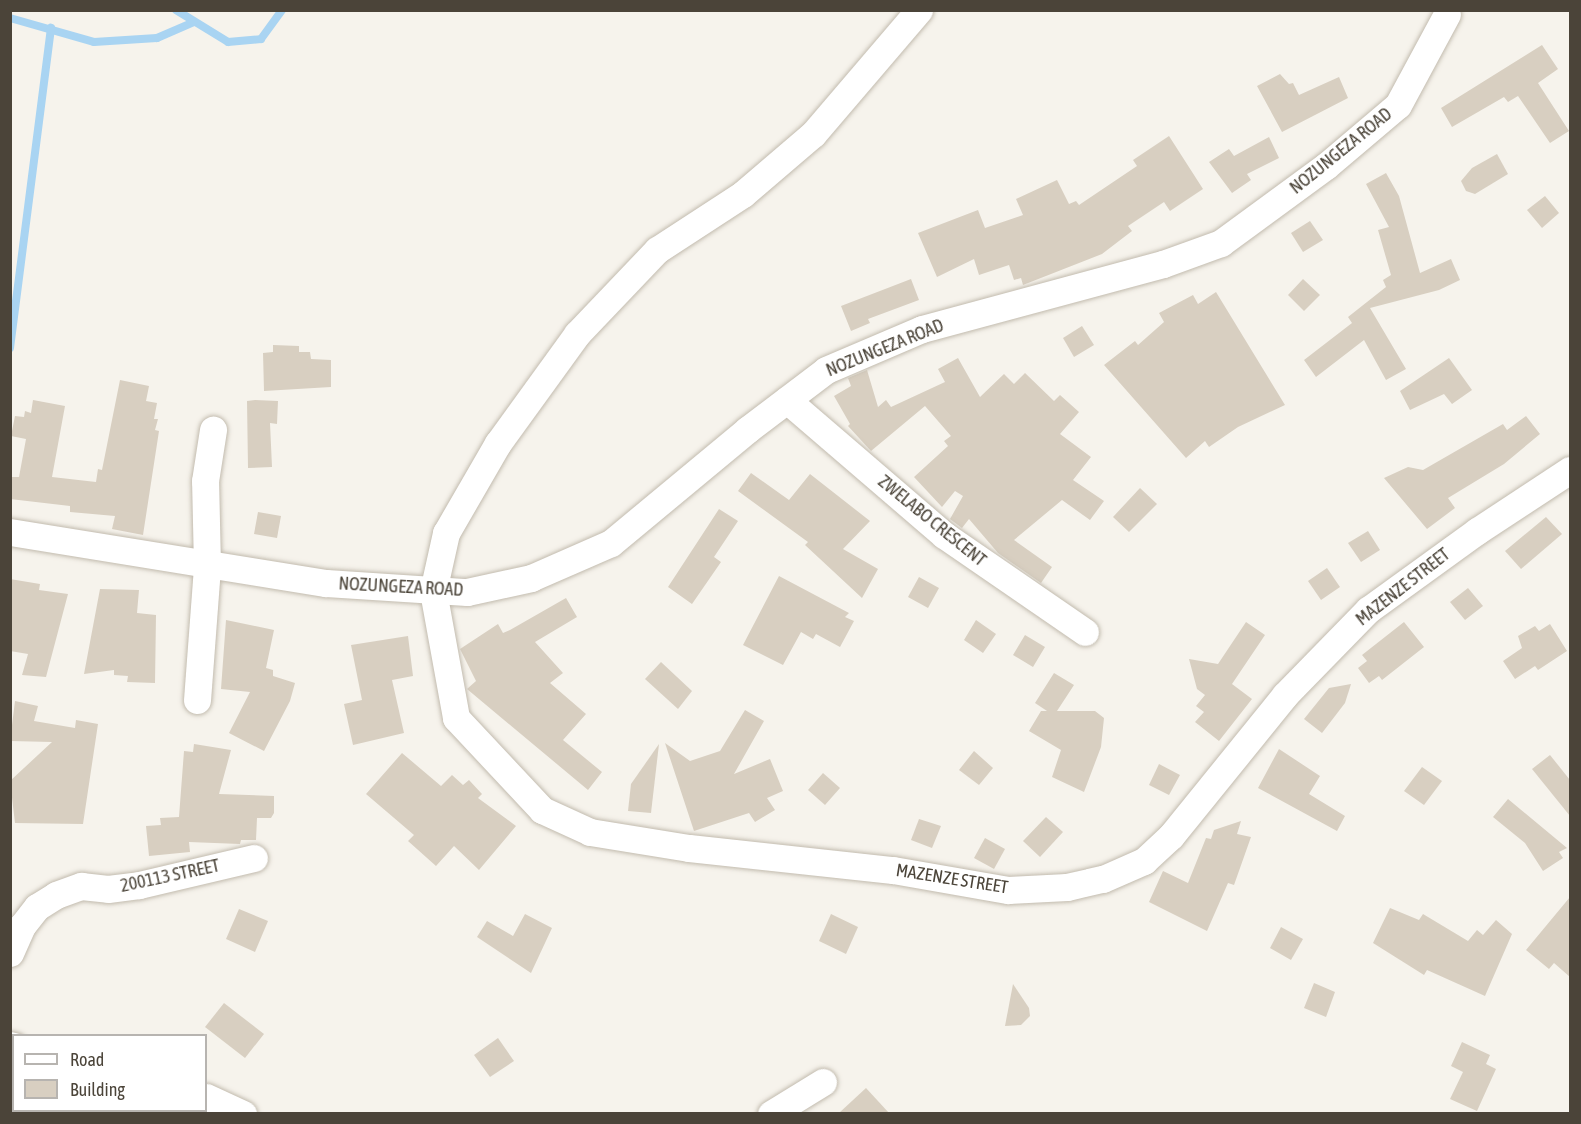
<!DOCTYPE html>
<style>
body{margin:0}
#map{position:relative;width:1581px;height:1124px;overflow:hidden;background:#f6f3ec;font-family:"Asap Condensed",sans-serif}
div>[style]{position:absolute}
.stream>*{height:8px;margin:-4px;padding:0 4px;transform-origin:4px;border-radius:4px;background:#a9d4f2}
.building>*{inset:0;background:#d8cfc1}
.roads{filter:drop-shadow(0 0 2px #c2bbae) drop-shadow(0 0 2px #c2bbae)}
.minor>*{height:27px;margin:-13.5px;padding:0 13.5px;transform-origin:13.5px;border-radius:13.5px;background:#fff}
span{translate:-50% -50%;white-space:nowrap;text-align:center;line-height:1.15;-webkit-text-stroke:4.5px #fff;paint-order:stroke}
.street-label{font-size:18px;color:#4b4439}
.frame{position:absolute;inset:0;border:12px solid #4b4439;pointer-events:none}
.legend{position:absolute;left:12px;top:1034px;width:195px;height:78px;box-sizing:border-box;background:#fff;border:2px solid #b7b4b0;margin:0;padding:8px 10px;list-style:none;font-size:18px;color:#4b4439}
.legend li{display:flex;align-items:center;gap:12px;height:30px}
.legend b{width:30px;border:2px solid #b7b4b0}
</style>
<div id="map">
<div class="stream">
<div style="left:176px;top:10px;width:61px;rotate:31.6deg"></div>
<div style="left:228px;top:42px;width:33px;rotate:-5deg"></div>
<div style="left:261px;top:39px;width:36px;rotate:-54deg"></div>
<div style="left:10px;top:18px;width:87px;rotate:15.9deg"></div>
<div style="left:94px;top:42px;width:63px;rotate:-3.6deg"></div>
<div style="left:157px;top:38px;width:40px;rotate:-23.4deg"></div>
<div style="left:10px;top:348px;width:323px;rotate:-82.7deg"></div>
</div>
<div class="building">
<div style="clip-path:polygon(1542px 45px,1558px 69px,1538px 83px,1569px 131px,1550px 143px,1518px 96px,1508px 102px,1504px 97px,1452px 127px,1441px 108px)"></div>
<div style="clip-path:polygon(1280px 74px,1289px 84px,1293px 83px,1299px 95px,1339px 77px,1348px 98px,1282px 132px,1257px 86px)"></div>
<div style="clip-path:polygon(1169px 136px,1203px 189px,1170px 211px,1164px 202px,1128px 226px,1132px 231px,1102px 254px,1023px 285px,1021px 278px,1014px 280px,1009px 265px,979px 275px,974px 259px,937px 277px,918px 233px,978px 210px,985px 228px,1023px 215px,1016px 199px,1057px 180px,1069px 204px,1076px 201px,1079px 205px,1137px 166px,1133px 160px)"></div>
<div style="clip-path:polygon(1269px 137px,1279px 158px,1247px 174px,1251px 180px,1232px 193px,1209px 162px,1229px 149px,1234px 156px)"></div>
<div style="clip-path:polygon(1497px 154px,1508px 174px,1475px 194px,1466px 191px,1461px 181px,1472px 168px)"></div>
<div style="clip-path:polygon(1386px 173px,1399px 196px,1420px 273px,1451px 259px,1460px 280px,1439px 290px,1370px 308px,1406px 369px,1386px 380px,1364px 340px,1316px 377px,1304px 360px,1352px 323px,1348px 317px,1386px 287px,1383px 280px,1391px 275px,1378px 230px,1389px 227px,1366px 184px)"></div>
<div style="clip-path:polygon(1545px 196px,1559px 213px,1542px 228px,1527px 210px)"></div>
<div style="clip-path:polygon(1310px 221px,1323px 240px,1303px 252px,1291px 233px)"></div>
<div style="clip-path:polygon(911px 279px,919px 300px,868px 319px,870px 323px,851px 331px,841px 306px)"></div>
<div style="clip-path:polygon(1303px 279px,1320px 295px,1304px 311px,1288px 295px)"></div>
<div style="clip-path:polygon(1216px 292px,1285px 405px,1238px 427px,1209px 447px,1205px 441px,1186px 458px,1104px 365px,1135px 341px,1138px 345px,1164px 322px,1159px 313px,1193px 295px,1198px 304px)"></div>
<div style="clip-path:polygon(1082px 326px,1094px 345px,1074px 357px,1063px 338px)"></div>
<div style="clip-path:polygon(273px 345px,299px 346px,299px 352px,310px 352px,311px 359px,331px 360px,331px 387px,264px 391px,263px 353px,273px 352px)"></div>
<div style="clip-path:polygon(958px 358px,980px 397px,1004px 374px,1014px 384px,1025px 373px,1054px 401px,1060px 395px,1079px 412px,1060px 434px,1091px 457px,1073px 480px,1104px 501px,1090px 520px,1062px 500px,1014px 540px,1052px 567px,1041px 583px,998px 553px,969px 519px,962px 528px,950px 519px,963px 496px,955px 491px,942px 507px,914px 477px,948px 446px,944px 441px,951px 436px,925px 406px,871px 451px,848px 426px,850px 424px,834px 396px,851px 386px,848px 378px,867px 370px,878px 407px,886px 400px,891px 407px,945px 382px,938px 369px)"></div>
<div style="clip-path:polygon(1449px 358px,1472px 390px,1452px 404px,1444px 394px,1410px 410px,1400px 391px)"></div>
<div style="clip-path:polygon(120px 380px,149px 386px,146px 401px,157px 403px,154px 419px,158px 419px,155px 430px,159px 431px,143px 535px,112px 529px,115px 516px,70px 512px,70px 506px,10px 499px,12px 477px,19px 477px,26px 439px,11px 436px,15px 416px,24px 417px,25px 411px,31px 413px,33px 400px,65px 406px,52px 477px,96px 482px,98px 469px,102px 470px)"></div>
<div style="clip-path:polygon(255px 400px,278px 401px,277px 424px,270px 423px,272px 467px,248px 468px,247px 401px)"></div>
<div style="clip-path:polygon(1526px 416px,1540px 434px,1504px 464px,1448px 498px,1455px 508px,1427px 529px,1384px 478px,1408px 467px,1423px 470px,1503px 424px,1507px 430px)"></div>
<div style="clip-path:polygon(751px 473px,789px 500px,810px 474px,870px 521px,843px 549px,878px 569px,862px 598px,805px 545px,808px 542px,738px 491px)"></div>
<div style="clip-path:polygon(1140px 488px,1157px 504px,1129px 532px,1113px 517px)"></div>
<div style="clip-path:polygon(719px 509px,738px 521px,714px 557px,721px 562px,692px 604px,668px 587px)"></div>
<div style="clip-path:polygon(258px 512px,281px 516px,277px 538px,254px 534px)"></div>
<div style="clip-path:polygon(1546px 517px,1562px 534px,1521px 569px,1505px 551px)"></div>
<div style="clip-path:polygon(1368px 531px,1380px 550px,1361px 562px,1348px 543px)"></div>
<div style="clip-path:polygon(1327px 568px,1340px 587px,1321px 600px,1308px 581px)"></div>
<div style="clip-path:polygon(779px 576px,849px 613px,845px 617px,854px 621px,840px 647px,816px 634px,813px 639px,801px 632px,783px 665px,743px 645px)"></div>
<div style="clip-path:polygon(919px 577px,939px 588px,928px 608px,908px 597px)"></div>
<div style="clip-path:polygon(10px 579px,40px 584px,39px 590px,68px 594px,46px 677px,22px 675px,28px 654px,10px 651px)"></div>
<div style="clip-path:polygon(1468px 588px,1483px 606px,1465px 620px,1450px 602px)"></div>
<div style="clip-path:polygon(100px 589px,139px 590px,137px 613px,156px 615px,155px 683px,127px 682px,128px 676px,114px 675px,114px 670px,84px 674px)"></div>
<div style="clip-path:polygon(566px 598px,577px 617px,535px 642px,563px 673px,550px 683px,586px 714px,563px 740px,602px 772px,588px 790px,467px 689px,476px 681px,460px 649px,498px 624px,503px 633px,510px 630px)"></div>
<div style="clip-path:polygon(226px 620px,274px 630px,266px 668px,273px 670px,273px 676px,295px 683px,290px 701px,264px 751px,229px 733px,250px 692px,221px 689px)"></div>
<div style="clip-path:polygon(976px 620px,996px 634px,983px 653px,964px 640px)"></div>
<div style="clip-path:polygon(1246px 622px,1265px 635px,1232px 684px,1252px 699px,1219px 741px,1195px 722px,1204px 712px,1196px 706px,1205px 695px,1197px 689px,1189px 659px,1218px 664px)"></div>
<div style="clip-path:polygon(1404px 622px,1424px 647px,1382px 680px,1379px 676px,1369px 683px,1358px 668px,1367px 661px,1362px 655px)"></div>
<div style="clip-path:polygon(1550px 624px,1567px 651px,1538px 670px,1535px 666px,1515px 679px,1503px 661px,1522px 648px,1518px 636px,1535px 626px,1539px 631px)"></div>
<div style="clip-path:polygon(1025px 635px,1045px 647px,1033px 667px,1013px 655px)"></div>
<div style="clip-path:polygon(408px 636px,413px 676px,392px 680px,404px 733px,353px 745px,344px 704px,362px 700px,351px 645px)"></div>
<div style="clip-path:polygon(661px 662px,692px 691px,678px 709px,645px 679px)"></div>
<div style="clip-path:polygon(1054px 673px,1074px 685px,1057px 711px,1095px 711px,1104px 718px,1101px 747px,1084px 792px,1052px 777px,1061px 750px,1029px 731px,1041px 711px,1047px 711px,1035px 703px)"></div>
<div style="clip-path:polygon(1351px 684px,1345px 703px,1322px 733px,1304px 719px,1329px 688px)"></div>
<div style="clip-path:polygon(15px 701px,38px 706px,34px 721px,75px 728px,76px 720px,98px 724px,83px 824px,15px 823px,10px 781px,52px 742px,10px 741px)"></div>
<div style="clip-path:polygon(745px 710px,764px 721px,734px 774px,770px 759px,783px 791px,767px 798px,775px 810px,755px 822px,749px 813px,694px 831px,665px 743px,690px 761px,720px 751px)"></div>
<div style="clip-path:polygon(194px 744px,231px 750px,219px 794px,274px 796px,274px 813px,271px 818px,257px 818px,256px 840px,241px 840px,240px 844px,189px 842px,190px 852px,149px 856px,146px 826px,161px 825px,160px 818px,179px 817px,184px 751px,193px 752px)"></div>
<div style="clip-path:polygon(659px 744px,651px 813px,628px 811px,631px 784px)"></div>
<div style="clip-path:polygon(1279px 749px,1320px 776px,1309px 794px,1345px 816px,1337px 831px,1258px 788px)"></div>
<div style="clip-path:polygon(974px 751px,993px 768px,979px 785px,959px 770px)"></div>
<div style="clip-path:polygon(402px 753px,441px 786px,452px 775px,463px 785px,469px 780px,482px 794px,478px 798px,516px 826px,479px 870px,454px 846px,436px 866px,408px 841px,414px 835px,366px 794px)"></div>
<div style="clip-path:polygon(1550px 755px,1570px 780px,1570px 816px,1532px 769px)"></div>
<div style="clip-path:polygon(1159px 764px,1180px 775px,1169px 795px,1149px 785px)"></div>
<div style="clip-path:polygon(1422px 767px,1442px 781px,1424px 805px,1404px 791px)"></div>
<div style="clip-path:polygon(823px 773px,840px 788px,825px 805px,808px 790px)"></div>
<div style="clip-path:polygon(1508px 799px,1567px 848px,1559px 852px,1563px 858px,1543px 871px,1525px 843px,1493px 817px)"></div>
<div style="clip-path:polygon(1046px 817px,1063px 832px,1040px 857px,1023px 841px)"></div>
<div style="clip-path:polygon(919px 819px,941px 826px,932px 848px,911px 840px)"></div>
<div style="clip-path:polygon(1241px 821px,1237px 834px,1251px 837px,1234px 885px,1228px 883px,1207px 931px,1149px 902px,1163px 871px,1188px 883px,1206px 838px,1211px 839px,1214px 830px)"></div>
<div style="clip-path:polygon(985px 838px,1005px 849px,994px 869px,974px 858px)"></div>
<div style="clip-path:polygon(1570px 897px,1570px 977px,1554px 963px,1549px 969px,1526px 950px)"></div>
<div style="clip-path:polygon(1390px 908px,1419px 920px,1423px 914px,1468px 941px,1477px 930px,1483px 935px,1496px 920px,1512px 934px,1485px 996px,1427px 970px,1424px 975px,1373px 943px)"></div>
<div style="clip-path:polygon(239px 909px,268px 921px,255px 952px,226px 939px)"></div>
<div style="clip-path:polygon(525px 914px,552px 928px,531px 973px,477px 937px,487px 921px,513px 936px)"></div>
<div style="clip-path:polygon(831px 914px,858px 927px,846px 954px,819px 941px)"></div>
<div style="clip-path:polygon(1281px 927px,1303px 939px,1291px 960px,1270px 948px)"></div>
<div style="clip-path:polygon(1314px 983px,1335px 992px,1326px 1017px,1304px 1008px)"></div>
<div style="clip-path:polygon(1013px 984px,1029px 1008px,1030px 1016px,1021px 1025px,1005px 1026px)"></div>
<div style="clip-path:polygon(224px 1003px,264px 1034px,245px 1058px,205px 1027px)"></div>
<div style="clip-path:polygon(498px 1038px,514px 1061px,490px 1077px,474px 1055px)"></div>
<div style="clip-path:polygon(1462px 1042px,1490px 1055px,1486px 1064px,1496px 1069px,1477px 1111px,1450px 1099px,1463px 1072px,1451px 1066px)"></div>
<div style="clip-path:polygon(866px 1088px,889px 1113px,839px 1113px)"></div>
</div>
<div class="roads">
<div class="minor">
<div style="left:919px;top:10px;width:163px;rotate:130.5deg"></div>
<div style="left:813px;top:134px;width:92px;rotate:139.4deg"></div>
<div style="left:743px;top:194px;width:103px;rotate:146.9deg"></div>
<div style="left:657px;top:250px;width:116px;rotate:133.6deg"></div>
<div style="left:577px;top:334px;width:135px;rotate:125.9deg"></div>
<div style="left:498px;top:443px;width:104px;rotate:120deg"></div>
<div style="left:446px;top:533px;width:59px;rotate:102.6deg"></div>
<div style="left:433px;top:591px;width:129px;rotate:79.7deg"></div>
<div style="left:456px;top:718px;width:126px;rotate:46.9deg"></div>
<div style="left:542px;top:810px;width:53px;rotate:24.6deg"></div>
<div style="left:590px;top:832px;width:100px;rotate:9.2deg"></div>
<div style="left:689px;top:848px;width:205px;rotate:6.2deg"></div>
<div style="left:893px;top:870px;width:117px;rotate:9.9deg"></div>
<div style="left:1008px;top:890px;width:59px;rotate:-2.9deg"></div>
<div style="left:1067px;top:887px;width:37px;rotate:-13deg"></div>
<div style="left:1103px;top:879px;width:45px;rotate:-23.7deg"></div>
<div style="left:1144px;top:861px;width:37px;rotate:-43deg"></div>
<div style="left:1171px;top:836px;width:181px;rotate:-51deg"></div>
<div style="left:1285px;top:695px;width:119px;rotate:-45.7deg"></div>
<div style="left:1368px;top:610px;width:135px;rotate:-35.9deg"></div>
<div style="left:1477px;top:531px;width:111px;rotate:-33.3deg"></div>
<div style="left:787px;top:400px;width:207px;rotate:40.7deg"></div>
<div style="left:944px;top:535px;width:171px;rotate:34.5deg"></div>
<div style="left:10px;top:532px;width:320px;rotate:9.2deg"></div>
<div style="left:326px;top:583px;width:141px;rotate:3.7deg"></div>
<div style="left:467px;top:592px;width:66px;rotate:-12.3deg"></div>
<div style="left:531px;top:578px;width:87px;rotate:-23.6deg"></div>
<div style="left:611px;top:543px;width:177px;rotate:-39.7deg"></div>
<div style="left:747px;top:430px;width:99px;rotate:-37.2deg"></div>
<div style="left:826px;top:370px;width:104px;rotate:-23.1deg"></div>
<div style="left:922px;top:329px;width:250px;rotate:-15.1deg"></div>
<div style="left:1163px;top:264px;width:62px;rotate:-19.9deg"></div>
<div style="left:1221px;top:243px;width:130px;rotate:-36.3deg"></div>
<div style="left:1326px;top:166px;width:94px;rotate:-40.3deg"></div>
<div style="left:1398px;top:105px;width:103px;rotate:-61.7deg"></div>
<div style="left:197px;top:700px;width:134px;rotate:-85.7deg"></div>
<div style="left:207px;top:566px;width:85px;rotate:-91.3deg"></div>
<div style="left:205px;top:481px;width:52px;rotate:-81.1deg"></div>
<div style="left:10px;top:953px;width:30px;rotate:-66deg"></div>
<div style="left:22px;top:926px;width:24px;rotate:-52deg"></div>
<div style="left:37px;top:907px;width:22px;rotate:-32deg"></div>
<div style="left:56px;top:895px;width:27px;rotate:-20deg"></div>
<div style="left:81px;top:886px;width:27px;rotate:6deg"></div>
<div style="left:108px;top:889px;width:31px;rotate:-7deg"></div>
<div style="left:139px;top:885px;width:118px;rotate:-13.2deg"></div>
<div style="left:10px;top:1045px;width:4px;rotate:14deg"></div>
<div style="left:206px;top:1097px;width:41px;rotate:24.7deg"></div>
<div style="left:771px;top:1114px;width:61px;rotate:-31.6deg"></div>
</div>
</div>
<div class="street-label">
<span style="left:1341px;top:151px;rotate:-39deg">NOZUNGEZA ROAD</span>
<span style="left:885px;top:348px;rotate:-22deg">NOZUNGEZA ROAD</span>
<span style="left:932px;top:521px;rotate:39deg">ZWELABO CRESCENT</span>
<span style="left:401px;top:587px;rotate:3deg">NOZUNGEZA ROAD</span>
<span style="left:1403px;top:587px;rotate:-38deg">MAZENZE STREET</span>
<span style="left:170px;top:876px;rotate:-12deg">200113 STREET</span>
<span style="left:952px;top:879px;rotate:9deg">MAZENZE STREET</span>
</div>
<div class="frame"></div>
<ul class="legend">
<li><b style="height:8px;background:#fff"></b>Road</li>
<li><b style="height:16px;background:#d8cfc1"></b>Building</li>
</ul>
</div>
